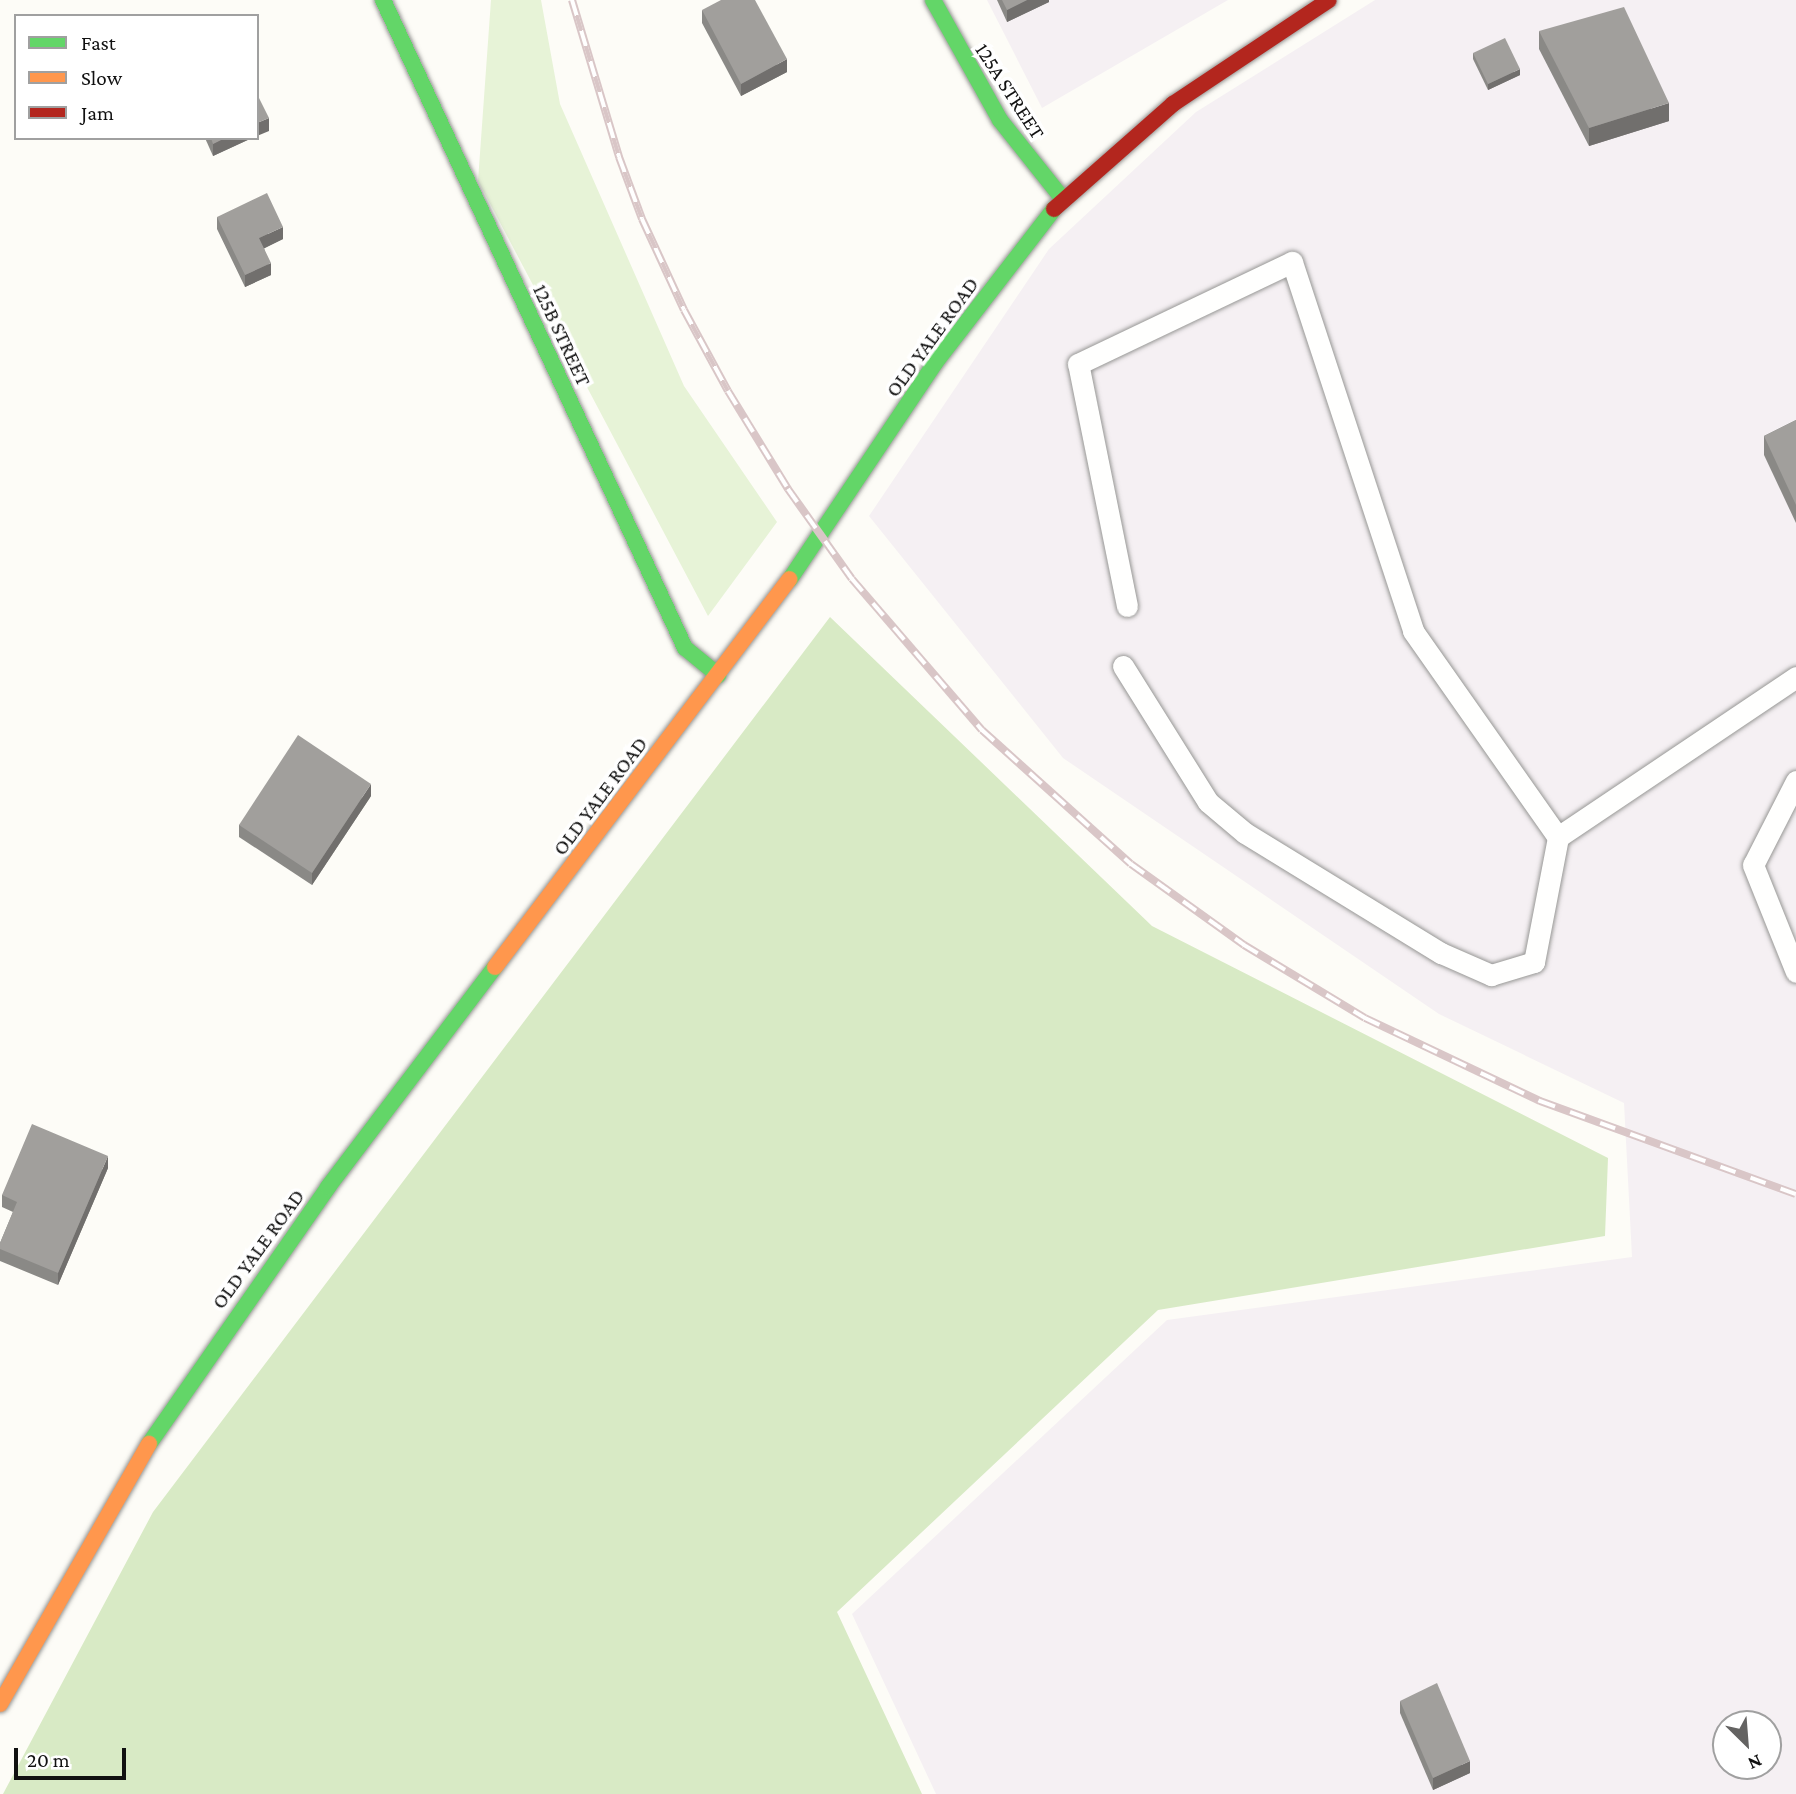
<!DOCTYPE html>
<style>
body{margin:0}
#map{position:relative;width:1796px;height:1794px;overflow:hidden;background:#fdfcf7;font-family:"Crimson Pro",serif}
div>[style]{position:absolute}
.industrial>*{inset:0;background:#f5f0f3}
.green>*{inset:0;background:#e7f3d7}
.forest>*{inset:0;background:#d8eac5}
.roads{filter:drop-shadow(0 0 2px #979795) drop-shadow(0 0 2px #979795)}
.lane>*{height:21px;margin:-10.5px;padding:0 10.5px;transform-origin:10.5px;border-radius:10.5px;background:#fffffe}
.fast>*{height:16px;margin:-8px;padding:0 8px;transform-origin:8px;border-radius:8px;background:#63d668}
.slow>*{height:16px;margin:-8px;padding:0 8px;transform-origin:8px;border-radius:8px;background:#ff974d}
.jam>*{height:16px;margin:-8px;padding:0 8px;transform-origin:8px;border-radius:8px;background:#b3261e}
.rail>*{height:8px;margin-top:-4px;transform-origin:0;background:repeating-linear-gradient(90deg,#fff 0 16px,#d9c6c7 0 32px);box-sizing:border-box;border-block:2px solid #d9c6c7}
.wall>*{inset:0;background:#8a8986}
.shaded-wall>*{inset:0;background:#716f6d}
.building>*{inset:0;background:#a19f9c}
span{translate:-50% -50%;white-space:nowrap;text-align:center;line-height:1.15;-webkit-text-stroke:7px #fff;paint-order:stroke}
.street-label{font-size:21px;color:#111}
.legend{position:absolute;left:14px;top:14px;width:245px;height:126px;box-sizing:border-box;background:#fff;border:2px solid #a0a0a0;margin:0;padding:9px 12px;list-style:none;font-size:21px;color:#111}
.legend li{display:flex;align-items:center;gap:14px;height:35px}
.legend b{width:35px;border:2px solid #a0a0a0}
.north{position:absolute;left:1712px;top:1710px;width:70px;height:70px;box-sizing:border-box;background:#fff;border:2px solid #a0a0a0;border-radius:50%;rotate:155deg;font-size:19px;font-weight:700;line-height:28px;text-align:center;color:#111}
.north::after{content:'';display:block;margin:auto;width:24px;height:32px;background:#646362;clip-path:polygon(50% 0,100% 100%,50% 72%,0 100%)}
.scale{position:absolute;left:14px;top:1748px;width:112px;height:32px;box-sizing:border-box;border:4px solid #111;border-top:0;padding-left:9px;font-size:21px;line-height:24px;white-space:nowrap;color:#111;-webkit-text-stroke:5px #fff;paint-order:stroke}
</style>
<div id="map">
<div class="industrial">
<div style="clip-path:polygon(987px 0,1228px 0,1042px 108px)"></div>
<div style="clip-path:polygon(evenodd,1375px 0,1796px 0,1796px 1794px,936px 1794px,852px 1614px,1167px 1320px,1632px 1257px,1624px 1103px,1439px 1014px,1063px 758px,869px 516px,1049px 249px,1196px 112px,1375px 0,1726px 1724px,1768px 1724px,1768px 1766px,1726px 1766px,1726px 1724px)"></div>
</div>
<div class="green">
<div style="clip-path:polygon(491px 0,541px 0,560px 104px,684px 386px,777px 522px,708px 616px,478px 181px)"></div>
</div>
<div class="forest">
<div style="clip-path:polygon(830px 617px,1152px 926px,1608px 1158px,1605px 1236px,1158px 1310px,837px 1612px,922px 1794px,3px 1794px,153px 1512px)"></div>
</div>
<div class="roads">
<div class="lane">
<div style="left:1127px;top:606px;width:247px;rotate:-101.4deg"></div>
<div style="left:1078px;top:364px;width:237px;rotate:-25.5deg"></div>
<div style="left:1292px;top:262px;width:388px;rotate:71.8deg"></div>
<div style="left:1413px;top:631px;width:252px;rotate:54.9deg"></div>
<div style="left:1558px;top:837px;width:287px;rotate:-33.9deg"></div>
<div style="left:1123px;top:666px;width:160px;rotate:58deg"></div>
<div style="left:1208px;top:802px;width:48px;rotate:40deg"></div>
<div style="left:1245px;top:833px;width:230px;rotate:31.5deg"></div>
<div style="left:1441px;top:953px;width:55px;rotate:23.7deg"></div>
<div style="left:1491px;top:975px;width:45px;rotate:-16.8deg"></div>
<div style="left:1534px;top:962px;width:127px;rotate:-79.1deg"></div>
<div style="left:1796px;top:781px;width:94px;rotate:117.1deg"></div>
<div style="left:1753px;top:865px;width:115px;rotate:68.1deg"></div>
</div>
<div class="fast">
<div style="left:383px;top:0;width:715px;rotate:65.01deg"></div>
<div style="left:685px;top:648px;width:43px;rotate:39.3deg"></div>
<div style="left:933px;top:0;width:137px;rotate:60.8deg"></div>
<div style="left:1000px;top:120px;width:100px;rotate:51.5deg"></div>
<div style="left:790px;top:579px;width:260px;rotate:-56.1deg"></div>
<div style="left:935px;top:363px;width:195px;rotate:-52.3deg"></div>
<div style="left:149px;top:1444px;width:313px;rotate:-55.1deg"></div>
<div style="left:328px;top:1187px;width:276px;rotate:-52.8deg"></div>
</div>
<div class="slow">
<div style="left:495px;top:967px;width:487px;rotate:-52.8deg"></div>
<div style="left:0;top:1704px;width:300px;rotate:-60.2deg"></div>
</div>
<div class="jam">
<div style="left:1054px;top:209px;width:159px;rotate:-41.4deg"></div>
<div style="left:1173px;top:104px;width:187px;rotate:-33.7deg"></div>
</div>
</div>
<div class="rail">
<div style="left:572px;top:0;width:164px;rotate:73.3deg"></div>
<div style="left:619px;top:157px;width:66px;rotate:69.6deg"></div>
<div style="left:642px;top:219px;width:100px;rotate:65.2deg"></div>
<div style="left:684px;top:310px;width:92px;rotate:61.5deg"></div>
<div style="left:728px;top:391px;width:115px;rotate:58.5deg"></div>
<div style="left:788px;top:489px;width:110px;rotate:54.6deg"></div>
<div style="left:852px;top:579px;width:199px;rotate:49.3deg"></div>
<div style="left:982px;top:730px;width:200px;rotate:42deg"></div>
<div style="left:1131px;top:864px;width:139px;rotate:35.6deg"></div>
<div style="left:1244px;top:945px;width:141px;rotate:31.1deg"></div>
<div style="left:1365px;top:1018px;width:194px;rotate:25.4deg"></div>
<div style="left:1540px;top:1101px;width:272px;rotate:20deg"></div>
</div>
<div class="wall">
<div style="clip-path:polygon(997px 0,1049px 0,1049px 2px,1007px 22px)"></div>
<div style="clip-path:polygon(702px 10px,787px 72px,741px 96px,702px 23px)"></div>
<div style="clip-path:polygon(1539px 31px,1669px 121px,1589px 146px,1539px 49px)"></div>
<div style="clip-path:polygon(1473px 53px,1520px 75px,1488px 90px,1473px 59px)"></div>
<div style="clip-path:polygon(205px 138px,252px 138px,213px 156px)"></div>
<div style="clip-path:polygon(217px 217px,283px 239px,264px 248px,271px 275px,245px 287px,217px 229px)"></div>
<div style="clip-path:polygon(1796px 420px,1796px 523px,1764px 455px,1764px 436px)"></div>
<div style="clip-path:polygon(371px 796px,312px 885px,239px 837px,239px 825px)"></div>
<div style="clip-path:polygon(108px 1168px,58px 1285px,0 1261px,0 1243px,13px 1212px,2px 1207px,2px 1195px)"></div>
<div style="clip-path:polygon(1400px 1701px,1470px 1773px,1433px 1790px,1400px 1713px)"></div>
</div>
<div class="shaded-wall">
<div style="clip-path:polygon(1027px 0,1049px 0,1049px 2px,1007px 22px,1007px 10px)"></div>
<div style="clip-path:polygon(787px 59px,787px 72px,741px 96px,741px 84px)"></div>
<div style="clip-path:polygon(1520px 69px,1520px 75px,1488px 90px,1488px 84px)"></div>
<div style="clip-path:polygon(1669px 103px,1669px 121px,1589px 146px,1589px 128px)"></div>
<div style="clip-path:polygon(269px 118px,269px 131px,257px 136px,257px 123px)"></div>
<div style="clip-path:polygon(225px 138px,252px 138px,213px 156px,213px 144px)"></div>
<div style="clip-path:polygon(283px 227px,283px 239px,259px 251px,259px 238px)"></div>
<div style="clip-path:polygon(271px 263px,271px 275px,245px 287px,245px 275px)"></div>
<div style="clip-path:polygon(371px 784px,371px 796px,312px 885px,312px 873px)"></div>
<div style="clip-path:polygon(108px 1156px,108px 1168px,58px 1285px,58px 1273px)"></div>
<div style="clip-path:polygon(1470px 1761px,1470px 1773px,1433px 1790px,1433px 1778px)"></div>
</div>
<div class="building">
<div style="clip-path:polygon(721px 0,755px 0,787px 59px,741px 84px,702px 10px)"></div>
<div style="clip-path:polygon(1002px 0,1027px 0,1007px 10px)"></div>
<div style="clip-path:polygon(1624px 7px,1669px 103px,1589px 128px,1539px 31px)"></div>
<div style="clip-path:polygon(1505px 38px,1520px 69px,1488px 84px,1473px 53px)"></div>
<div style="clip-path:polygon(257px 94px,269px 118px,257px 123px)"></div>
<div style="clip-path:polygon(211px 138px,225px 138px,213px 144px)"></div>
<div style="clip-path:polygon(267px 193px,283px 227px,259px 238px,271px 263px,245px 275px,217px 217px)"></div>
<div style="clip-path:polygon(1796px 420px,1796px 505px,1764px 436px)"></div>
<div style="clip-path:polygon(298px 735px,371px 784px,312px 873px,239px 825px)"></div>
<div style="clip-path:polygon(32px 1124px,108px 1156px,58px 1273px,0 1249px,0 1243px,17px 1202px,2px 1195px)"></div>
<div style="clip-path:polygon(1437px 1683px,1470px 1761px,1433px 1778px,1400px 1701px)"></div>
</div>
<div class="street-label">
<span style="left:1010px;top:91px;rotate:57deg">125A STREET</span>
<span style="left:562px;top:335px;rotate:65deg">125B STREET</span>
<span style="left:932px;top:337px;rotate:-54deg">OLD YALE ROAD</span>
<span style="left:600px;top:796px;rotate:-53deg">OLD YALE ROAD</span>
<span style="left:258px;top:1249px;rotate:-54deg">OLD YALE ROAD</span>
</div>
<ul class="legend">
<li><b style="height:9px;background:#63d668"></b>Fast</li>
<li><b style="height:9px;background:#ff974d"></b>Slow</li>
<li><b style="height:9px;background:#b3261e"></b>Jam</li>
</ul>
<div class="north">N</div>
<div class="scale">20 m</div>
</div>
